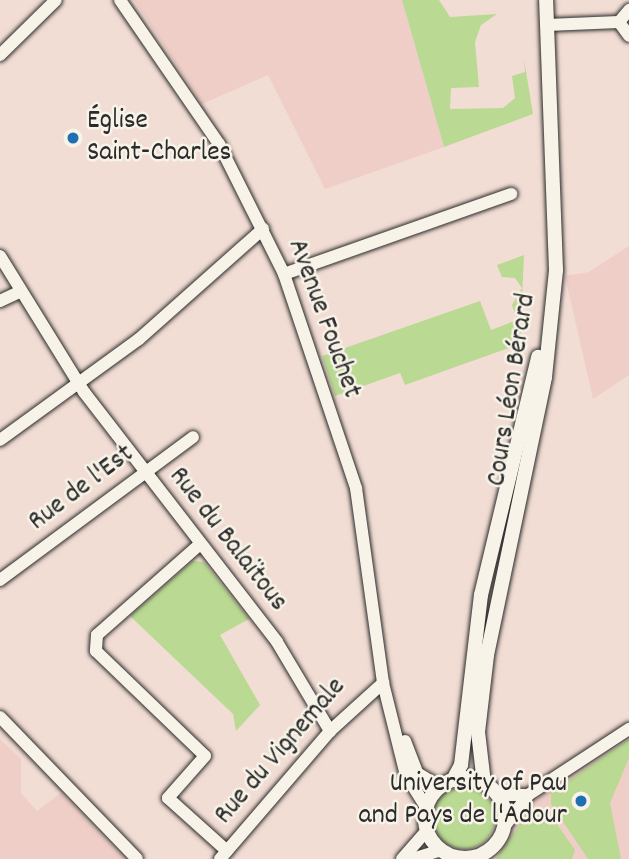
<!DOCTYPE html>
<meta charset="utf-8">
<style>
body{margin:0}
#map{position:relative;width:629px;height:859px;overflow:hidden;background:#f2ddd4;font-family:Dekko,sans-serif}
div>[style]{position:absolute}
.built>*{inset:0;background:#eecec6}
.green>*{inset:0;background:#bad992}
.round{border-radius:50%}
.roads{filter:drop-shadow(0 0 2px #2b2b2b) drop-shadow(0 0 2px #2b2b2b)}
.minor>*{height:12px;margin:-6px;padding:0 6px;transform-origin:6px;border-radius:6px;background:#f7f3e8}
.major>*{height:14px;margin:-7px;padding:0 7px;transform-origin:7px;border-radius:7px;background:#f7f3e8}
.major>.ring{margin:-7px;padding:0;box-sizing:content-box;background:none;border:14px solid #f7f3e8;border-radius:50%}
.dots>*{width:19px;height:19px;translate:-50% -50%;box-sizing:border-box;border:4px solid #f7f3e8;border-radius:50%}
span{translate:-50% -50%;white-space:nowrap;text-align:center;line-height:1.15;-webkit-text-stroke:5px #f7f3e8;paint-order:stroke}
.poi-label{font-size:28px;color:#2b2b2b}
.left{translate:0 -50%;text-align:left}
.right{translate:-100% -50%;text-align:right}
.street-label{font-size:28px;color:#2b2b2b}
</style>
<div id="map">
<div class="built">
<div style="clip-path:polygon(134px 0,402px 0,444px 147px,325px 189px,268px 75px,202px 104px)"></div>
<div style="clip-path:polygon(629px 246px,629px 375px,593px 399px,565px 276px,589px 272px)"></div>
<div style="clip-path:polygon(0 739px,21px 759px,21px 793px,37px 811px,61px 793px,125px 859px,0 859px)"></div>
<div style="clip-path:polygon(629px 739px,629px 859px,496px 859px,526px 806px)"></div>
</div>
<div class="green">
<div style="clip-path:polygon(402px 0,439px 0,450px 17px,497px 14px,481px 25px,475px 42px,479px 87px,451px 88px,450px 109px,503px 108px,515px 98px,512px 76px,525px 72px,524px 59px,533px 114px,444px 147px)"></div>
<div style="clip-path:polygon(524px 255px,520px 344px,405px 385px,400px 373px,335px 396px,322px 356px,480px 301px,491px 330px,517px 320px,512px 305px,522px 288px,515px 278px,502px 277px,497px 265px)"></div>
<div style="clip-path:polygon(193px 561px,204px 562px,249px 619px,220px 635px,260px 705px,236px 731px,233px 714px,130px 616px)"></div>
<div style="clip-path:polygon(629px 739px,629px 758px,610px 803px,621px 859px,588px 859px,551px 804px,551px 793px)"></div>
<div class="round" style="left:433px;top:787px;width:62px;height:62px"></div>
<div style="clip-path:polygon(531px 808px,554px 820px,575px 850px,572px 859px,496px 859px)"></div>
</div>
<div class="roads">
<div class="minor">
<div style="left:120px;top:0;width:175px;rotate:55.5deg"></div>
<div style="left:219px;top:144px;width:145px;rotate:63.4deg"></div>
<div style="left:284px;top:274px;width:226px;rotate:71.4deg"></div>
<div style="left:356px;top:488px;width:197px;rotate:82.1deg"></div>
<div style="left:383px;top:683px;width:95px;rotate:76deg"></div>
<div style="left:406px;top:775px;width:38px;rotate:58deg"></div>
<div style="left:619px;top:22px;width:17px;rotate:54deg"></div>
<div style="left:619px;top:22px;width:16px;rotate:-50deg"></div>
<div style="left:547px;top:25px;width:72px;rotate:-2.4deg"></div>
<div style="left:0;top:55px;width:78px;rotate:-44.5deg"></div>
<div style="left:0;top:256px;width:160px;rotate:58.3deg"></div>
<div style="left:84px;top:392px;width:316px;rotate:52.3deg"></div>
<div style="left:277px;top:642px;width:104px;rotate:59.2deg"></div>
<div style="left:284px;top:274px;width:241px;rotate:-19.4deg"></div>
<div style="left:0;top:301px;width:23px;rotate:-25deg"></div>
<div style="left:0;top:440px;width:172px;rotate:-36deg"></div>
<div style="left:139px;top:339px;width:166px;rotate:-41.6deg"></div>
<div style="left:199px;top:545px;width:136px;rotate:138.6deg"></div>
<div style="left:97px;top:635px;width:16px;rotate:94deg"></div>
<div style="left:96px;top:651px;width:151px;rotate:43.9deg"></div>
<div style="left:205px;top:756px;width:56px;rotate:131.4deg"></div>
<div style="left:168px;top:798px;width:79px;rotate:41.9deg"></div>
<div style="left:0;top:580px;width:240px;rotate:-36.5deg"></div>
<div style="left:0;top:717px;width:197px;rotate:46deg"></div>
<div style="left:405px;top:741px;width:34px;rotate:69deg"></div>
<div style="left:417px;top:773px;width:27px;rotate:31deg"></div>
<div style="left:497px;top:795px;width:31px"></div>
<div style="left:504px;top:827px;width:40px;rotate:-53deg"></div>
<div style="left:528px;top:795px;width:121px;rotate:-33.2deg"></div>
<div style="left:220px;top:859px;width:169px;rotate:-49.3deg"></div>
<div style="left:330px;top:731px;width:72px;rotate:-42.2deg"></div>
<div style="left:402px;top:859px;width:38px;rotate:-49deg"></div>
<div style="left:412px;top:859px;width:31px;rotate:-17deg"></div>
</div>
<div class="major">
<div class="ring" style="left:425px;top:778px;width:66px;height:66px"></div>
<div style="left:453px;top:780px;width:17px;rotate:-62deg"></div>
<div style="left:461px;top:765px;width:171px;rotate:-83.3deg"></div>
<div style="left:481px;top:595px;width:245px;rotate:-76.5deg"></div>
<div style="left:484px;top:783px;width:51px;rotate:-96.7deg"></div>
<div style="left:478px;top:732px;width:78px;rotate:-83.3deg"></div>
<div style="left:487px;top:655px;width:284px;rotate:-78.2deg"></div>
<div style="left:545px;top:377px;width:108px;rotate:-84.1deg"></div>
<div style="left:556px;top:270px;width:270px;rotate:-92.1deg"></div>
</div>
</div>
<div class="dots">
<div style="left:73px;top:138px;background:#1f6fb2"></div>
<div style="left:581px;top:801px;background:#1f6fb2"></div>
</div>
<div class="poi-label">
<span class="left" style="left:87px;top:138px">Église<br>Saint-Charles</span>
<span class="right" style="left:567px;top:801px">University of Pau<br>and Pays de l'Adour</span>
</div>
<div class="street-label">
<span style="left:323px;top:319px;rotate:70deg">Avenue Fouchet</span>
<span style="left:513px;top:390px;rotate:-81deg">Cours Léon Bérard</span>
<span style="left:82px;top:489px;rotate:-37deg">Rue de l'Est</span>
<span style="left:227px;top:540px;rotate:52deg">Rue du Balaïtous</span>
<span style="left:281px;top:752px;rotate:-49deg">Rue du Vignemale</span>
</div>
</div>
